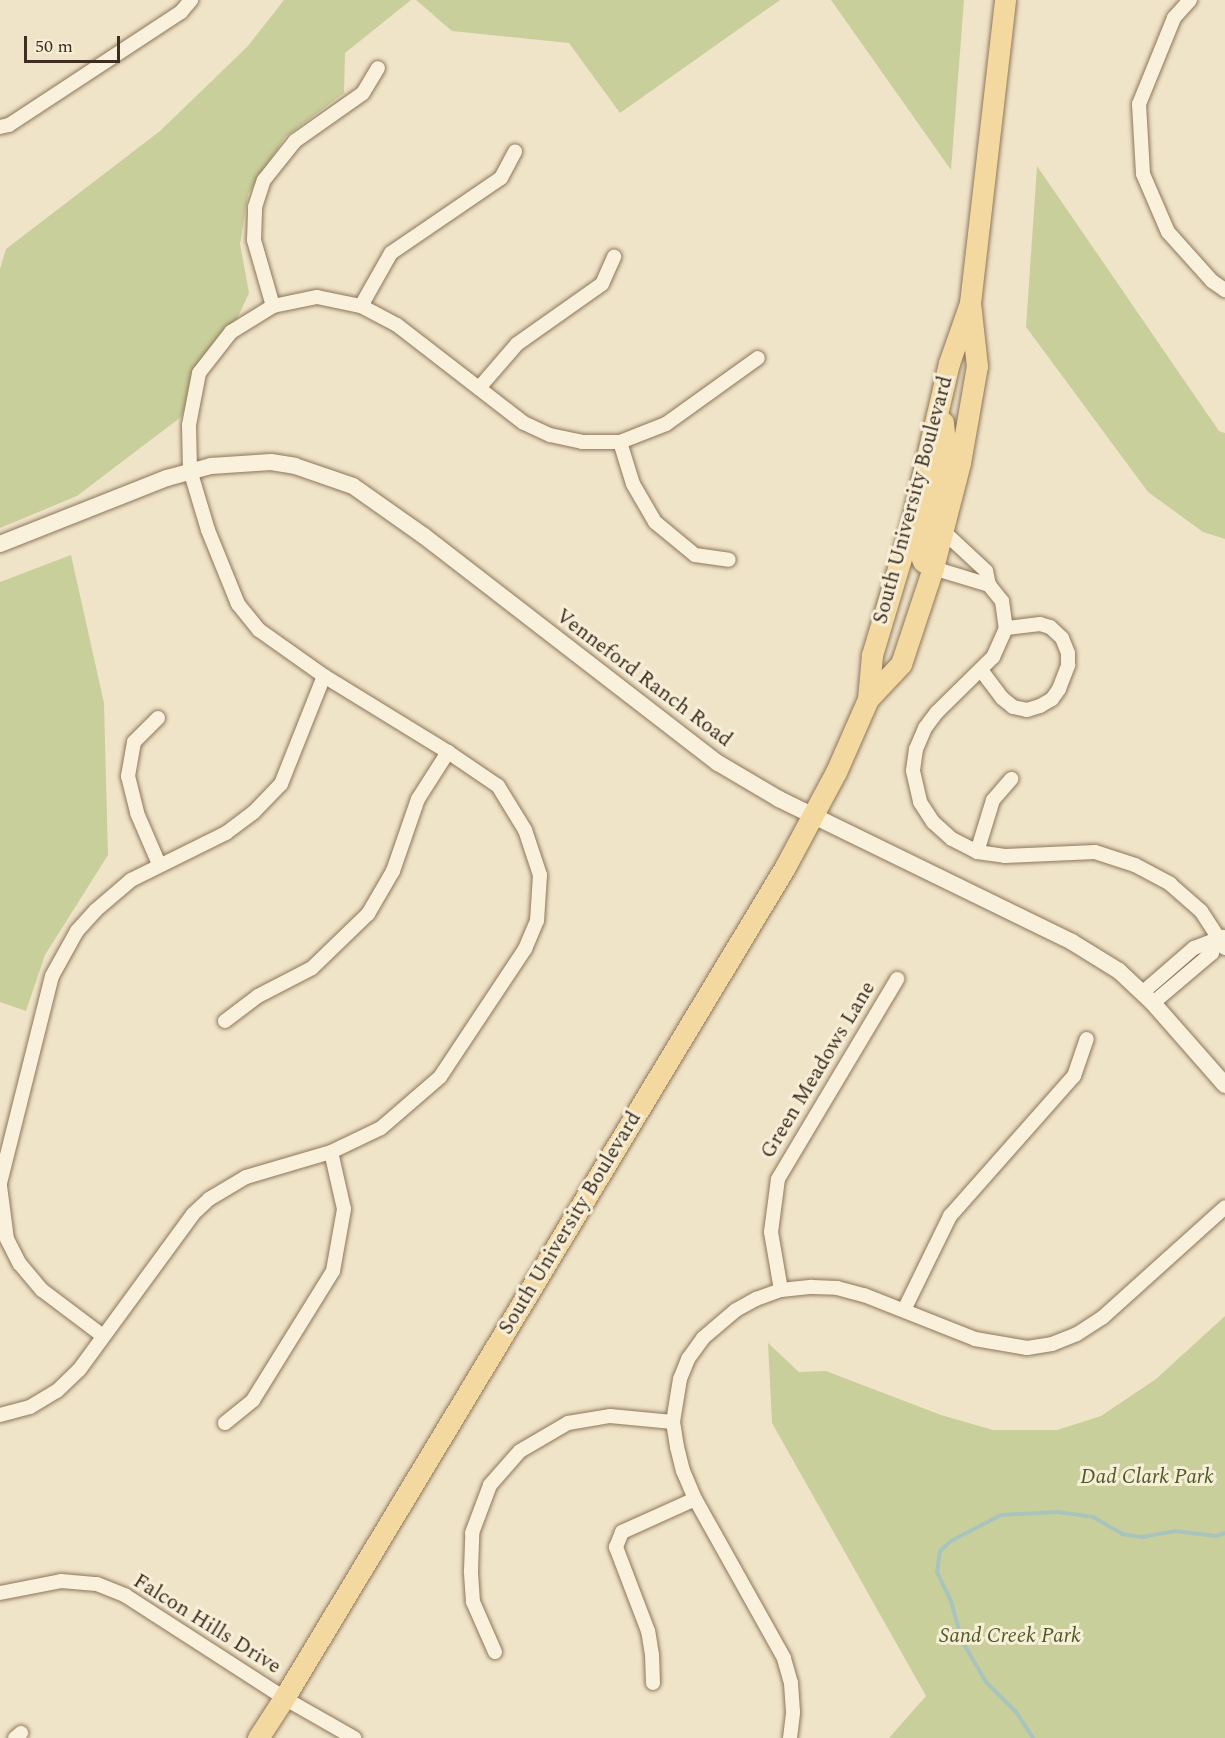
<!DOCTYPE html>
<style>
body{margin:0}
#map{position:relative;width:1225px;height:1738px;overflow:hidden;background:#f0e4c8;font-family:Spectral,serif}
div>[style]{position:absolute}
.green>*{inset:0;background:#c9cf9b}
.stream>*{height:4px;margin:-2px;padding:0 2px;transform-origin:2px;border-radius:2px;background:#a9c4bc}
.roads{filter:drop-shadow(0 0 2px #8d765c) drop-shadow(0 0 2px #8d765c)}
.minor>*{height:14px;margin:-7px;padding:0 7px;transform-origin:7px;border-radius:7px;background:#faf1dc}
.tertiary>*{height:16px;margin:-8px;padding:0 8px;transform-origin:8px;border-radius:8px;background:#faf1dc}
.primary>*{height:21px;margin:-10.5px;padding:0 10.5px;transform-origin:10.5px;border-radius:10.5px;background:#f3d9a0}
span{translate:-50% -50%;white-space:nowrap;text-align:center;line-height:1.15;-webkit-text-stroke:6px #f7eed8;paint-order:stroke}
.street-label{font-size:21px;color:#3d2e20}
.park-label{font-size:21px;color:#4d5a26;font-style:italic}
.scale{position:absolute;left:24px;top:36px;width:96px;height:27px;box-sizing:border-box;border:3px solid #3d2e20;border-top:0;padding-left:8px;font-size:18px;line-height:21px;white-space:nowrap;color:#3d2e20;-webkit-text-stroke:4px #f7eed8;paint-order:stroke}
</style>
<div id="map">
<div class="green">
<div style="clip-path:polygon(284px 0,411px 0,345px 53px,344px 93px,285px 137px,248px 194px,240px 244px,249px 293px,231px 332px,199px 373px,181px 417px,77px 496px,0 528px,0 269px,6px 249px,160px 131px,248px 46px)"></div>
<div style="clip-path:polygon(416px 0,780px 0,620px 113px,569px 43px,452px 31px)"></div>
<div style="clip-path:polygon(831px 0,964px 0,951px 170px)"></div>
<div style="clip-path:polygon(1037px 166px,1219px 431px,1225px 433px,1225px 539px,1203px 532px,1148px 492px,1026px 327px)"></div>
<div style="clip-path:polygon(71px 555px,104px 703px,108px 855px,45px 955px,26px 1011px,0 1002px,0 582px)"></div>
<div style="clip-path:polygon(1225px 1316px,1225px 1738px,889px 1738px,926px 1696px,772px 1423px,768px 1343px,799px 1372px,826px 1371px,941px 1415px,993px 1430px,1057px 1430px,1101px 1416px,1156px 1379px)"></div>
</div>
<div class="stream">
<div style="left:1033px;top:1738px;width:31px;rotate:-123deg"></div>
<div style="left:1016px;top:1712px;width:42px;rotate:-135deg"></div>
<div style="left:986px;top:1682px;width:48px;rotate:-120.3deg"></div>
<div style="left:962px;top:1641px;width:41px;rotate:-105.4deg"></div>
<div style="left:951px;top:1601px;width:32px;rotate:-116deg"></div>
<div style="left:937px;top:1572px;width:21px;rotate:-82deg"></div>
<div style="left:940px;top:1551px;width:15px;rotate:-42deg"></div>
<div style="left:951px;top:1541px;width:56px;rotate:-27.5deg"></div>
<div style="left:1001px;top:1515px;width:57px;rotate:-3deg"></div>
<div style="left:1058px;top:1512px;width:35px;rotate:8deg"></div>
<div style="left:1093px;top:1517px;width:34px;rotate:30deg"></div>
<div style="left:1122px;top:1534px;width:20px;rotate:9deg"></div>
<div style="left:1142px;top:1537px;width:34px;rotate:-10deg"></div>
<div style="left:1175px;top:1531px;width:41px;rotate:7deg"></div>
<div style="left:1216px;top:1536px;width:9px;rotate:-18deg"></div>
</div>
<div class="roads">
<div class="minor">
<div style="left:1190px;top:0;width:24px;rotate:132deg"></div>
<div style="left:1174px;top:18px;width:93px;rotate:112.1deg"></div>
<div style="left:1139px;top:104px;width:70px;rotate:86.7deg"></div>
<div style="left:1143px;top:174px;width:63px;rotate:66.7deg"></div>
<div style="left:1168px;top:232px;width:66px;rotate:48.1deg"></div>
<div style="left:1212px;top:281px;width:16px;rotate:35deg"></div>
<div style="left:0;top:127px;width:9px;rotate:-13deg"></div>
<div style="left:9px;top:125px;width:206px;rotate:-33.3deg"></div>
<div style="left:181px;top:12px;width:16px;rotate:-50deg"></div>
<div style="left:273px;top:306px;width:69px;rotate:-106.1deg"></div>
<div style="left:254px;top:240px;width:33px;rotate:-88deg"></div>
<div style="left:255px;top:207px;width:28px;rotate:-72deg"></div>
<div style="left:264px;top:180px;width:50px;rotate:-51.5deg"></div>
<div style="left:295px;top:141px;width:83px;rotate:-35.2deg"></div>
<div style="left:363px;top:93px;width:29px;rotate:-59deg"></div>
<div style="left:361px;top:306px;width:61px;rotate:-60.5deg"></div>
<div style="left:391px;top:253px;width:133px;rotate:-34.3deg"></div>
<div style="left:501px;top:178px;width:30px;rotate:-62deg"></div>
<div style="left:479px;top:388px;width:58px;rotate:-49.2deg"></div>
<div style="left:517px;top:344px;width:104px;rotate:-35.2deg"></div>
<div style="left:602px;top:284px;width:30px;rotate:-66deg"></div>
<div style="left:620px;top:442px;width:44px;rotate:72.8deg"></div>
<div style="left:633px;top:484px;width:44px;rotate:59.9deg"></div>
<div style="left:655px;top:522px;width:52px;rotate:39.5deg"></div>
<div style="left:695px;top:555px;width:34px;rotate:8deg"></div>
<div style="left:943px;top:531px;width:59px;rotate:42.9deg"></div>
<div style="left:986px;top:571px;width:14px;rotate:78deg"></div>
<div style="left:989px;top:585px;width:21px;rotate:51deg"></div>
<div style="left:1002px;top:601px;width:27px;rotate:82deg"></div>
<div style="left:1006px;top:628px;width:32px;rotate:114deg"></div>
<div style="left:993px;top:657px;width:78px;rotate:135.5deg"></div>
<div style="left:937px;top:712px;width:20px;rotate:127deg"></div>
<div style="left:925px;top:728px;width:23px;rotate:113deg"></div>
<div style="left:916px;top:749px;width:22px;rotate:98deg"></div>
<div style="left:913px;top:771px;width:32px;rotate:77deg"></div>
<div style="left:920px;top:802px;width:24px;rotate:57deg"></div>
<div style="left:933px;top:822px;width:25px;rotate:42deg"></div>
<div style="left:952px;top:839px;width:28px;rotate:27deg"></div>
<div style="left:977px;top:852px;width:28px;rotate:8deg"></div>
<div style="left:1005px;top:856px;width:90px;rotate:-2.5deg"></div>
<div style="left:1095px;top:852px;width:42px;rotate:18deg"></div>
<div style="left:1135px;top:865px;width:40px;rotate:28deg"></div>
<div style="left:1170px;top:884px;width:41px;rotate:41.1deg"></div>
<div style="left:1201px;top:911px;width:44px;rotate:57deg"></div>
<div style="left:933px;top:568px;width:59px;rotate:16.9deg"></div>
<div style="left:981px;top:670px;width:35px;rotate:53deg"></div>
<div style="left:1002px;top:698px;width:14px;rotate:39deg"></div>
<div style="left:1013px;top:707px;width:14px;rotate:12deg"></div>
<div style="left:1027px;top:710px;width:14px;rotate:-17deg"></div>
<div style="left:1040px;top:706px;width:14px;rotate:-30deg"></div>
<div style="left:1052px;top:699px;width:12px;rotate:-55deg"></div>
<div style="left:1059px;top:689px;width:26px;rotate:-69deg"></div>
<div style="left:1068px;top:665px;width:12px;rotate:-90deg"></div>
<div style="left:1068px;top:653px;width:16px;rotate:-112deg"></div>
<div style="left:1062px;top:638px;width:16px;rotate:-137deg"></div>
<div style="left:1050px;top:627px;width:10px;rotate:-163deg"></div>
<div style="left:1040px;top:624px;width:34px;rotate:173deg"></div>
<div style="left:158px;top:718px;width:34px;rotate:135deg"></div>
<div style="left:134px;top:742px;width:35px;rotate:100deg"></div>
<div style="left:128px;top:776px;width:38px;rotate:76deg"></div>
<div style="left:137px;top:813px;width:56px;rotate:66.7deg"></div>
<div style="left:977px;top:852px;width:54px;rotate:-72.9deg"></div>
<div style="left:993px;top:800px;width:28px;rotate:-49deg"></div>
<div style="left:1142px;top:993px;width:69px;rotate:-40.9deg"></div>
<div style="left:1194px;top:948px;width:31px;rotate:-21deg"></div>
<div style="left:1153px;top:1003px;width:77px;rotate:-40.3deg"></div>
<div style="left:1212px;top:953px;width:15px;rotate:-70deg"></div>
<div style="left:225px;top:1021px;width:41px;rotate:-37.1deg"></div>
<div style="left:258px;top:996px;width:61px;rotate:-27.4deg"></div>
<div style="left:312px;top:968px;width:78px;rotate:-44deg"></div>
<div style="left:368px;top:914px;width:50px;rotate:-59.8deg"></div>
<div style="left:393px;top:871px;width:76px;rotate:-70.9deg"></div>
<div style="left:418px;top:799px;width:56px;rotate:-57.4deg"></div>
<div style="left:0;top:1183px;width:213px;rotate:-75.9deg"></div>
<div style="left:52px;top:976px;width:51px;rotate:-60.9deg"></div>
<div style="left:77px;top:931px;width:28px;rotate:-48deg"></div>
<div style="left:96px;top:910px;width:46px;rotate:-40.6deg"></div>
<div style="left:131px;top:880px;width:106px;rotate:-26.3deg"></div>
<div style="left:226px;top:833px;width:34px;rotate:-37deg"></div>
<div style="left:253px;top:813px;width:40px;rotate:-46deg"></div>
<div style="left:281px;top:784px;width:116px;rotate:-68.3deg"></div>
<div style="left:0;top:1186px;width:53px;rotate:82.5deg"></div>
<div style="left:7px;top:1239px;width:28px;rotate:63deg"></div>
<div style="left:20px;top:1264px;width:34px;rotate:50deg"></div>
<div style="left:42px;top:1290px;width:76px;rotate:37deg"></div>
<div style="left:781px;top:1290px;width:59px;rotate:-99.8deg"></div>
<div style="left:771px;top:1232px;width:53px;rotate:-82.5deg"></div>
<div style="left:778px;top:1179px;width:233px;rotate:-59.2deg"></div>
<div style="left:904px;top:1310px;width:105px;rotate:-63.9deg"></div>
<div style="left:950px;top:1216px;width:187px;rotate:-48.5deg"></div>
<div style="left:1074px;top:1076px;width:39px;rotate:-71deg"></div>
<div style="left:0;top:1415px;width:31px;rotate:-15deg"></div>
<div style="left:30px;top:1407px;width:31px;rotate:-31deg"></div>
<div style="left:57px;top:1391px;width:30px;rotate:-44deg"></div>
<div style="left:79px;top:1370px;width:193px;rotate:-53.8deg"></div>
<div style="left:193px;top:1214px;width:22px;rotate:-43deg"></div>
<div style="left:209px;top:1199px;width:43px;rotate:-30.7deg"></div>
<div style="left:246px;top:1177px;width:89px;rotate:-16.4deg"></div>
<div style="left:331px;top:1152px;width:55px;rotate:-25.6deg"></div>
<div style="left:381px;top:1128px;width:78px;rotate:-40.8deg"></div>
<div style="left:440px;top:1077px;width:154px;rotate:-56.4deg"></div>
<div style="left:525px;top:949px;width:30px;rotate:-67deg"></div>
<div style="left:537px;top:921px;width:46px;rotate:-86.3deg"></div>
<div style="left:540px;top:875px;width:47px;rotate:-108.4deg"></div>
<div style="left:525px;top:830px;width:52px;rotate:-121.5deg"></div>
<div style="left:498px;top:786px;width:60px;rotate:-145.8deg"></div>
<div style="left:448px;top:752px;width:145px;rotate:-148.5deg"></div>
<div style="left:324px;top:676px;width:80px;rotate:-144.7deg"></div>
<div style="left:259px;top:630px;width:33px;rotate:-129deg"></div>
<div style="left:238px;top:604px;width:80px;rotate:-112.1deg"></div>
<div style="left:208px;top:530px;width:63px;rotate:-106.7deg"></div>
<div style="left:190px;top:470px;width:45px;rotate:-91.3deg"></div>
<div style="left:189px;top:425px;width:53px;rotate:-79.1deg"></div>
<div style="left:199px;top:373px;width:52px;rotate:-52deg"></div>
<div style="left:231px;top:332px;width:49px;rotate:-31.8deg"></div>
<div style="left:273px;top:306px;width:45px;rotate:-11.6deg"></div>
<div style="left:317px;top:297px;width:45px;rotate:11.6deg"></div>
<div style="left:361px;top:306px;width:41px;rotate:27.8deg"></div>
<div style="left:397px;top:325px;width:160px;rotate:37.7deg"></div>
<div style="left:524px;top:423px;width:29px;rotate:25deg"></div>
<div style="left:550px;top:435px;width:33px;rotate:12deg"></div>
<div style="left:582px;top:442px;width:38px"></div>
<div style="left:620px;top:442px;width:49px;rotate:-21.4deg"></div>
<div style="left:666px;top:424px;width:113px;rotate:-35.7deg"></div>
<div style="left:225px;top:1423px;width:36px;rotate:-39deg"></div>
<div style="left:253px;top:1400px;width:152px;rotate:-58.2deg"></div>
<div style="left:333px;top:1271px;width:63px;rotate:-79.9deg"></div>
<div style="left:344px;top:1209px;width:58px;rotate:-102.8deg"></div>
<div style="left:0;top:1593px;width:62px;rotate:-11.1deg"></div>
<div style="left:61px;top:1581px;width:36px;rotate:5deg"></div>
<div style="left:97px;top:1584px;width:31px;rotate:22deg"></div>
<div style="left:126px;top:1596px;width:188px;rotate:32.8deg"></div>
<div style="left:284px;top:1698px;width:81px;rotate:29.7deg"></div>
<div style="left:495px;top:1652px;width:55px;rotate:-113.7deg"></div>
<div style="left:473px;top:1602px;width:31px;rotate:-94deg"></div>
<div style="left:471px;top:1571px;width:38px;rotate:-88deg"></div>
<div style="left:472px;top:1533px;width:51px;rotate:-69.4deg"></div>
<div style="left:490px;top:1485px;width:45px;rotate:-48.6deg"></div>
<div style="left:520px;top:1451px;width:56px;rotate:-30.3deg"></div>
<div style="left:568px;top:1423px;width:43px;rotate:-9.5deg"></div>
<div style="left:610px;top:1416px;width:63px;rotate:5.4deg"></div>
<div style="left:653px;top:1683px;width:28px;rotate:-92deg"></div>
<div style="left:652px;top:1655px;width:24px;rotate:-99deg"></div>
<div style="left:648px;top:1631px;width:90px;rotate:-110.9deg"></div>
<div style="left:616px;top:1547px;width:16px;rotate:-68deg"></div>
<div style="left:622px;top:1532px;width:80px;rotate:-24.3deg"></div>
<div style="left:15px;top:1738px;width:8px;rotate:-40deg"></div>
<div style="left:790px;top:1738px;width:26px;rotate:-83deg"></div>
<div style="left:793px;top:1712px;width:29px;rotate:-94deg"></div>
<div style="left:791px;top:1683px;width:26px;rotate:-106deg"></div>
<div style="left:784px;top:1658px;width:182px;rotate:-119.2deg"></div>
<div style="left:695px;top:1499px;width:30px;rotate:-113deg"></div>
<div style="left:683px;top:1471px;width:25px;rotate:-104deg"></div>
<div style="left:677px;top:1447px;width:25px;rotate:-99deg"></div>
<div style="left:673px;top:1422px;width:44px;rotate:-80.8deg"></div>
<div style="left:680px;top:1379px;width:22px;rotate:-68deg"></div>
<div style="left:688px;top:1359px;width:26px;rotate:-54deg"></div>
<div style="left:703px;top:1338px;width:43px;rotate:-40.3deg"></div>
<div style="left:736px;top:1310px;width:23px;rotate:-29deg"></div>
<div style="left:756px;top:1299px;width:27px;rotate:-20deg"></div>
<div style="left:781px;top:1290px;width:31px;rotate:-6deg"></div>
<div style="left:812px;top:1287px;width:25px;rotate:2deg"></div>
<div style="left:837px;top:1288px;width:28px;rotate:15deg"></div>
<div style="left:864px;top:1295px;width:119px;rotate:21.6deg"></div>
<div style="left:975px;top:1339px;width:53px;rotate:9.8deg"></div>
<div style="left:1027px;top:1348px;width:25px;rotate:-9deg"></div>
<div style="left:1052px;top:1344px;width:27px;rotate:-22deg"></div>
<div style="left:1077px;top:1334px;width:31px;rotate:-33deg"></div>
<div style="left:1103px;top:1317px;width:164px;rotate:-42deg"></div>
</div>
<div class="tertiary">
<div style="left:0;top:544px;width:180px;rotate:-21.6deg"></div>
<div style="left:167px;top:478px;width:46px;rotate:-15.3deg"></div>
<div style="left:211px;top:466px;width:60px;rotate:-3.8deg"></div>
<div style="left:271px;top:462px;width:24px;rotate:9deg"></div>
<div style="left:295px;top:466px;width:61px;rotate:19deg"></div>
<div style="left:353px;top:486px;width:87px;rotate:35.2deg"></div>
<div style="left:424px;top:536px;width:371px;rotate:37.7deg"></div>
<div style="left:718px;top:763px;width:71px;rotate:30.5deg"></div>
<div style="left:779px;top:799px;width:326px;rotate:26deg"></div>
<div style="left:1072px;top:942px;width:55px;rotate:31.7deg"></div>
<div style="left:1119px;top:971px;width:47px;rotate:43.3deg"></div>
<div style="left:1153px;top:1003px;width:109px;rotate:48.7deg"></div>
</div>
<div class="primary">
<div style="left:933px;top:568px;width:12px;rotate:-145deg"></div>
<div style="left:923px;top:561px;width:11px;rotate:-112deg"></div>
<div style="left:919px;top:551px;width:103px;rotate:-74.7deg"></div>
<div style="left:946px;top:452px;width:30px;rotate:-96deg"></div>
<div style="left:868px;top:699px;width:48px;rotate:-46.7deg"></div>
<div style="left:901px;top:664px;width:101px;rotate:-71.6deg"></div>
<div style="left:933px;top:568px;width:108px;rotate:-75.6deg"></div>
<div style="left:960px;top:463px;width:98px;rotate:-80.1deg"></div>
<div style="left:977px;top:366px;width:63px;rotate:-96.3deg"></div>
<div style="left:970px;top:303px;width:305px;rotate:-83.4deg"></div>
<div style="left:258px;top:1738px;width:48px;rotate:-57deg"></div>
<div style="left:284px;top:1698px;width:970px;rotate:-58.91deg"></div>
<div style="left:785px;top:867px;width:108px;rotate:-61.8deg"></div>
<div style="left:836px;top:772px;width:80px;rotate:-66.3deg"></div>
<div style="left:868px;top:699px;width:44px;rotate:-84.8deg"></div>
<div style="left:872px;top:655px;width:136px;rotate:-73.3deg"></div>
<div style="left:911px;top:525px;width:166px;rotate:-76.8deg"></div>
<div style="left:949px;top:363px;width:64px;rotate:-70.7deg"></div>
</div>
</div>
<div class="street-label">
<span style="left:913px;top:500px;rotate:-75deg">South University Boulevard</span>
<span style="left:644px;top:678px;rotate:37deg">Venneford Ranch Road</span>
<span style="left:818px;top:1070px;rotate:-59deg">Green Meadows Lane</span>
<span style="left:570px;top:1223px;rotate:-59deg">South University Boulevard</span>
<span style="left:207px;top:1624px;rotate:32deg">Falcon Hills Drive</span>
</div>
<div class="park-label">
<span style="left:1147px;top:1477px">Dad Clark Park</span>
<span style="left:1010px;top:1636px">Sand Creek Park</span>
</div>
<div class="scale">50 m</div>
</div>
